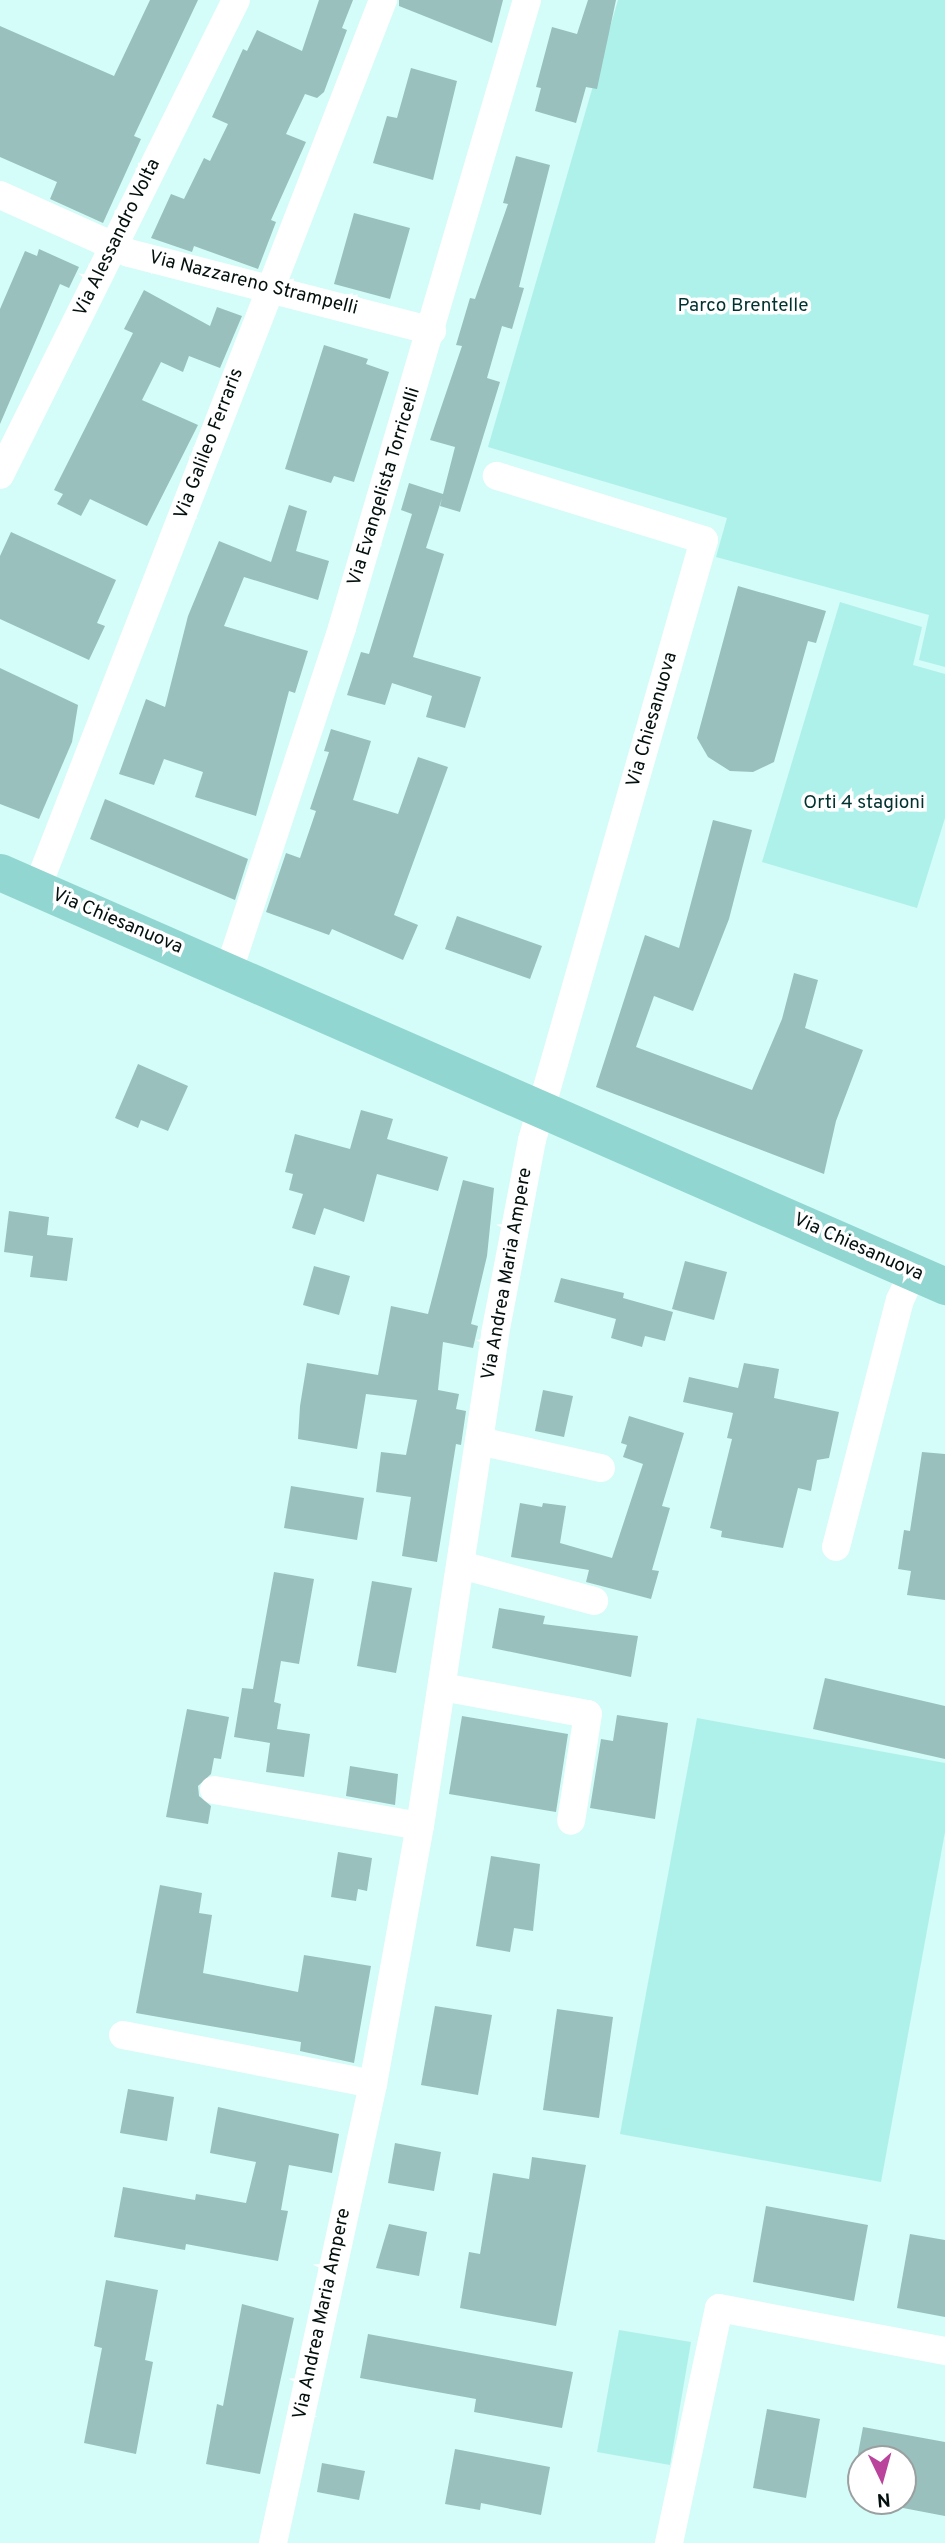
<!DOCTYPE html>
<style>
body{margin:0}
#map{position:relative;width:945px;height:2543px;overflow:hidden;background:#d4fcf8;font-family:Overpass,sans-serif}
div>[style]{position:absolute}
.green>*{inset:0;background:#aef1eb}
.building>*{inset:0;background:#99c0bc}
.minor>*{height:28px;margin:-14px;padding:0 14px;transform-origin:14px;border-radius:14px;background:#fff}
.major>*{height:37px;margin:-18.5px;padding:0 18.5px;transform-origin:18.5px;border-radius:18.5px;background:#91d6d1}
span{translate:-50% -50%;white-space:nowrap;text-align:center;line-height:1.15;-webkit-text-stroke:7px #fff;paint-order:stroke}
.street-label{font-size:19px;color:#03100e}
.park-label{font-size:19px;color:#003230}
.north{position:absolute;left:847px;top:2445px;width:70px;height:70px;box-sizing:border-box;background:#fff;border:2px solid #9a9f9f;border-radius:50%;rotate:175deg;font-size:19px;font-weight:700;line-height:28px;text-align:center;color:#03100e}
.north::after{content:'';display:block;margin:auto;width:24px;height:32px;background:#ba449c;clip-path:polygon(50% 0,100% 100%,50% 72%,0 100%)}
</style>
<div id="map">
<div class="green">
<div style="clip-path:polygon(618px 0,945px 0,945px 667px,919px 660px,929px 615px,716px 557px,727px 518px,488px 447px)"></div>
<div style="clip-path:polygon(840px 602px,922px 627px,913px 665px,945px 674px,945px 818px,917px 908px,762px 862px)"></div>
<div style="clip-path:polygon(697px 1718px,945px 1763px,945px 1832px,881px 2182px,620px 2134px)"></div>
<div style="clip-path:polygon(619px 2330px,691px 2342px,670px 2465px,597px 2452px)"></div>
</div>
<div class="building">
<div style="clip-path:polygon(150px 0,198px 0,134px 136px,141px 139px,103px 223px,50px 199px,57px 182px,0 157px,0 26px,114px 76px)"></div>
<div style="clip-path:polygon(319px 0,353px 0,342px 28px,347px 30px,324px 92px,317px 98px,305px 94px,286px 134px,306px 142px,271px 220px,276px 222px,258px 269px,194px 246px,192px 252px,151px 238px,171px 194px,184px 199px,204px 158px,210px 161px,228px 124px,212px 117px,243px 49px,247px 51px,257px 30px,302px 51px)"></div>
<div style="clip-path:polygon(399px 0,503px 0,492px 43px,399px 6px)"></div>
<div style="clip-path:polygon(588px 0,616px 0,597px 89px,586px 87px,576px 123px,535px 111px,541px 88px,536px 87px,552px 27px,577px 34px)"></div>
<div style="clip-path:polygon(411px 68px,457px 81px,433px 180px,373px 163px,387px 116px,397px 118px)"></div>
<div style="clip-path:polygon(516px 156px,550px 165px,519px 287px,524px 288px,512px 329px,502px 326px,487px 378px,500px 382px,460px 512px,440px 506px,442px 498px,426px 548px,444px 554px,413px 657px,481px 677px,465px 728px,426px 717px,432px 696px,392px 683px,385px 705px,347px 695px,361px 652px,369px 654px,412px 514px,401px 510px,409px 483px,443px 494px,455px 447px,430px 440px,462px 346px,456px 345px,470px 298px,475px 299px,508px 204px,503px 203px)"></div>
<div style="clip-path:polygon(354px 213px,410px 228px,390px 299px,334px 284px)"></div>
<div style="clip-path:polygon(39px 249px,79px 267px,69px 288px,60px 284px,0 424px,0 309px,25px 251px,37px 256px)"></div>
<div style="clip-path:polygon(144px 290px,210px 326px,217px 307px,242px 316px,220px 368px,189px 356px,183px 372px,161px 362px,142px 400px,198px 425px,147px 526px,90px 499px,81px 516px,57px 504px,63px 494px,54px 490px,133px 333px,124px 329px)"></div>
<div style="clip-path:polygon(324px 345px,368px 359px,366px 364px,389px 372px,354px 482px,334px 476px,331px 483px,285px 469px)"></div>
<div style="clip-path:polygon(289px 505px,307px 511px,296px 551px,329px 561px,318px 600px,244px 577px,224px 626px,308px 651px,295px 693px,289px 691px,256px 816px,195px 797px,203px 772px,164px 759px,154px 785px,119px 774px,146px 699px,165px 707px,188px 616px,219px 541px,271px 562px)"></div>
<div style="clip-path:polygon(11px 532px,116px 580px,97px 623px,105px 626px,89px 660px,0 619px,0 556px)"></div>
<div style="clip-path:polygon(738px 586px,826px 611px,816px 643px,808px 641px,774px 762px,753px 772px,730px 771px,708px 757px,697px 738px)"></div>
<div style="clip-path:polygon(0 668px,78px 705px,72px 742px,39px 819px,0 804px)"></div>
<div style="clip-path:polygon(331px 729px,371px 741px,353px 800px,398px 814px,418px 757px,448px 767px,394px 915px,418px 925px,403px 960px,332px 929px,329px 935px,266px 912px,286px 853px,300px 858px,316px 811px,310px 809px,329px 752px,324px 751px)"></div>
<div style="clip-path:polygon(105px 799px,248px 859px,235px 900px,90px 839px)"></div>
<div style="clip-path:polygon(713px 820px,752px 830px,729px 919px,693px 1011px,654px 996px,636px 1047px,752px 1090px,782px 1019px,794px 973px,818px 980px,805px 1028px,863px 1050px,836px 1121px,824px 1174px,596px 1087px,645px 935px,679px 948px)"></div>
<div style="clip-path:polygon(457px 916px,542px 946px,530px 979px,445px 949px)"></div>
<div style="clip-path:polygon(138px 1064px,188px 1086px,168px 1131px,141px 1120px,138px 1128px,115px 1118px)"></div>
<div style="clip-path:polygon(361px 1110px,393px 1119px,387px 1139px,448px 1157px,438px 1191px,377px 1174px,364px 1222px,324px 1208px,315px 1235px,292px 1228px,303px 1194px,289px 1190px,293px 1174px,285px 1172px,295px 1134px,350px 1149px)"></div>
<div style="clip-path:polygon(463px 1180px,494px 1188px,487px 1256px,471px 1324px,478px 1326px,473px 1348px,443px 1342px,438px 1390px,459px 1394px,456px 1409px,466px 1411px,461px 1445px,456px 1444px,437px 1562px,402px 1556px,411px 1497px,376px 1492px,381px 1452px,406px 1455px,417px 1400px,366px 1394px,357px 1449px,298px 1439px,300px 1406px,307px 1363px,378px 1375px,391px 1306px,428px 1314px)"></div>
<div style="clip-path:polygon(9px 1211px,49px 1217px,47px 1235px,73px 1238px,67px 1281px,30px 1277px,33px 1256px,4px 1252px)"></div>
<div style="clip-path:polygon(685px 1261px,727px 1272px,714px 1320px,672px 1309px)"></div>
<div style="clip-path:polygon(314px 1266px,350px 1276px,339px 1315px,303px 1305px)"></div>
<div style="clip-path:polygon(561px 1278px,624px 1293px,623px 1298px,673px 1312px,665px 1341px,645px 1336px,642px 1347px,611px 1338px,616px 1319px,554px 1302px)"></div>
<div style="clip-path:polygon(744px 1363px,779px 1369px,774px 1398px,839px 1412px,829px 1458px,817px 1460px,811px 1491px,798px 1488px,783px 1548px,721px 1537px,722px 1531px,710px 1528px,732px 1439px,727px 1438px,733px 1413px,683px 1402px,689px 1377px,738px 1388px)"></div>
<div style="clip-path:polygon(543px 1390px,573px 1396px,564px 1437px,535px 1431px)"></div>
<div style="clip-path:polygon(629px 1416px,684px 1433px,662px 1506px,670px 1508px,652px 1570px,659px 1571px,651px 1599px,586px 1582px,589px 1570px,511px 1557px,520px 1503px,542px 1507px,543px 1503px,566px 1506px,560px 1543px,612px 1558px,643px 1464px,623px 1457px,627px 1445px,621px 1443px)"></div>
<div style="clip-path:polygon(922px 1452px,945px 1454px,945px 1600px,907px 1595px,911px 1571px,898px 1569px,904px 1530px,910px 1531px)"></div>
<div style="clip-path:polygon(291px 1486px,364px 1498px,357px 1540px,284px 1528px)"></div>
<div style="clip-path:polygon(274px 1572px,314px 1579px,299px 1664px,281px 1661px,274px 1702px,281px 1704px,277px 1729px,310px 1734px,304px 1777px,266px 1772px,270px 1743px,234px 1737px,242px 1688px,253px 1689px)"></div>
<div style="clip-path:polygon(372px 1581px,412px 1588px,396px 1673px,357px 1666px)"></div>
<div style="clip-path:polygon(499px 1608px,545px 1616px,543px 1624px,638px 1636px,631px 1677px,492px 1648px)"></div>
<div style="clip-path:polygon(825px 1678px,945px 1706px,945px 1759px,813px 1729px)"></div>
<div style="clip-path:polygon(187px 1709px,229px 1717px,221px 1759px,214px 1758px,211px 1774px,198px 1786px,199px 1796px,211px 1806px,208px 1824px,166px 1817px)"></div>
<div style="clip-path:polygon(617px 1715px,668px 1723px,655px 1819px,590px 1808px,601px 1739px,613px 1741px)"></div>
<div style="clip-path:polygon(462px 1716px,568px 1734px,556px 1812px,449px 1794px)"></div>
<div style="clip-path:polygon(350px 1766px,398px 1774px,395px 1805px,346px 1796px)"></div>
<div style="clip-path:polygon(338px 1852px,372px 1858px,367px 1891px,358px 1889px,356px 1901px,331px 1897px)"></div>
<div style="clip-path:polygon(491px 1856px,540px 1864px,533px 1931px,514px 1928px,510px 1952px,476px 1946px)"></div>
<div style="clip-path:polygon(160px 1885px,202px 1893px,199px 1913px,212px 1915px,203px 1973px,298px 1992px,304px 1955px,371px 1966px,354px 2063px,300px 2051px,301px 2042px,136px 2013px)"></div>
<div style="clip-path:polygon(435px 2006px,492px 2015px,478px 2095px,421px 2085px)"></div>
<div style="clip-path:polygon(557px 2009px,613px 2017px,599px 2118px,543px 2110px)"></div>
<div style="clip-path:polygon(128px 2089px,174px 2097px,167px 2141px,120px 2133px)"></div>
<div style="clip-path:polygon(218px 2107px,339px 2134px,332px 2173px,289px 2165px,281px 2210px,288px 2211px,278px 2261px,186px 2244px,185px 2250px,114px 2237px,123px 2187px,195px 2200px,196px 2194px,246px 2203px,256px 2162px,210px 2153px)"></div>
<div style="clip-path:polygon(395px 2143px,441px 2152px,434px 2191px,388px 2183px)"></div>
<div style="clip-path:polygon(532px 2157px,586px 2165px,556px 2326px,460px 2308px,469px 2252px,480px 2254px,493px 2173px,529px 2179px)"></div>
<div style="clip-path:polygon(766px 2206px,868px 2225px,854px 2301px,753px 2282px)"></div>
<div style="clip-path:polygon(389px 2224px,427px 2232px,419px 2276px,376px 2268px)"></div>
<div style="clip-path:polygon(910px 2234px,945px 2240px,945px 2317px,897px 2308px)"></div>
<div style="clip-path:polygon(106px 2280px,158px 2290px,145px 2360px,153px 2362px,136px 2454px,84px 2443px,102px 2348px,94px 2346px)"></div>
<div style="clip-path:polygon(242px 2304px,294px 2318px,260px 2474px,206px 2464px,217px 2404px,223px 2406px)"></div>
<div style="clip-path:polygon(368px 2334px,573px 2372px,562px 2428px,474px 2412px,476px 2399px,360px 2378px)"></div>
<div style="clip-path:polygon(767px 2409px,820px 2419px,806px 2498px,753px 2488px)"></div>
<div style="clip-path:polygon(863px 2427px,945px 2442px,945px 2516px,903px 2508px,903px 2459px,857px 2459px)"></div>
<div style="clip-path:polygon(455px 2449px,550px 2467px,541px 2515px,481px 2503px,480px 2510px,445px 2504px)"></div>
<div style="clip-path:polygon(322px 2463px,365px 2471px,359px 2500px,317px 2492px)"></div>
</div>
<div class="minor">
<div style="left:0;top:195px;width:141px;rotate:24.2deg"></div>
<div style="left:129px;top:253px;width:313px;rotate:14.4deg"></div>
<div style="left:0;top:475px;width:530px;rotate:-63.58deg"></div>
<div style="left:37px;top:888px;width:953px;rotate:-68.71deg"></div>
<div style="left:229px;top:970px;width:360px;rotate:-71.7deg"></div>
<div style="left:342px;top:628px;width:655px;rotate:-73.59deg"></div>
<div style="left:479px;top:1441px;width:125px;rotate:12.5deg"></div>
<div style="left:836px;top:1547px;width:255px;rotate:-75.5deg"></div>
<div style="left:900px;top:1300px;width:31px;rotate:-65deg"></div>
<div style="left:461px;top:1565px;width:138px;rotate:15.1deg"></div>
<div style="left:442px;top:1687px;width:148px;rotate:10.5deg"></div>
<div style="left:588px;top:1714px;width:108px;rotate:99deg"></div>
<div style="left:214px;top:1790px;width:209px;rotate:9.9deg"></div>
<div style="left:123px;top:2035px;width:255px;rotate:11.1deg"></div>
<div style="left:273px;top:2543px;width:470px;rotate:-77.7deg"></div>
<div style="left:373px;top:2084px;width:262px;rotate:-79.7deg"></div>
<div style="left:420px;top:1826px;width:498px;rotate:-81.3deg"></div>
<div style="left:495px;top:1334px;width:197px;rotate:-79.2deg"></div>
<div style="left:532px;top:1140px;width:624px;rotate:-74deg"></div>
<div style="left:704px;top:540px;width:217px;rotate:-162.8deg"></div>
<div style="left:669px;top:2543px;width:240px;rotate:-78deg"></div>
<div style="left:719px;top:2308px;width:230px;rotate:10.8deg"></div>
</div>
<div class="major">
<div style="left:0;top:872px;width:1032px;rotate:23.66deg"></div>
</div>
<div class="street-label">
<span style="left:118px;top:238px;rotate:-64deg">Via Alessandro Volta</span>
<span style="left:253px;top:284px;rotate:14deg">Via Nazzareno Strampelli</span>
<span style="left:210px;top:444px;rotate:-69deg">Via Galileo Ferraris</span>
<span style="left:385px;top:487px;rotate:-73deg">Via Evangelista Torricelli</span>
<span style="left:653px;top:720px;rotate:-74deg">Via Chiesanuova</span>
<span style="left:117px;top:922px;rotate:23deg">Via Chiesanuova</span>
<span style="left:858px;top:1248px;rotate:24deg">Via Chiesanuova</span>
<span style="left:508px;top:1274px;rotate:-80deg">Via Andrea Maria Ampere</span>
<span style="left:323px;top:2314px;rotate:-78deg">Via Andrea Maria Ampere</span>
</div>
<div class="park-label">
<span style="left:743px;top:307px">Parco Brentelle</span>
<span style="left:864px;top:804px">Orti 4 stagioni</span>
</div>
<div class="north">N</div>
</div>
